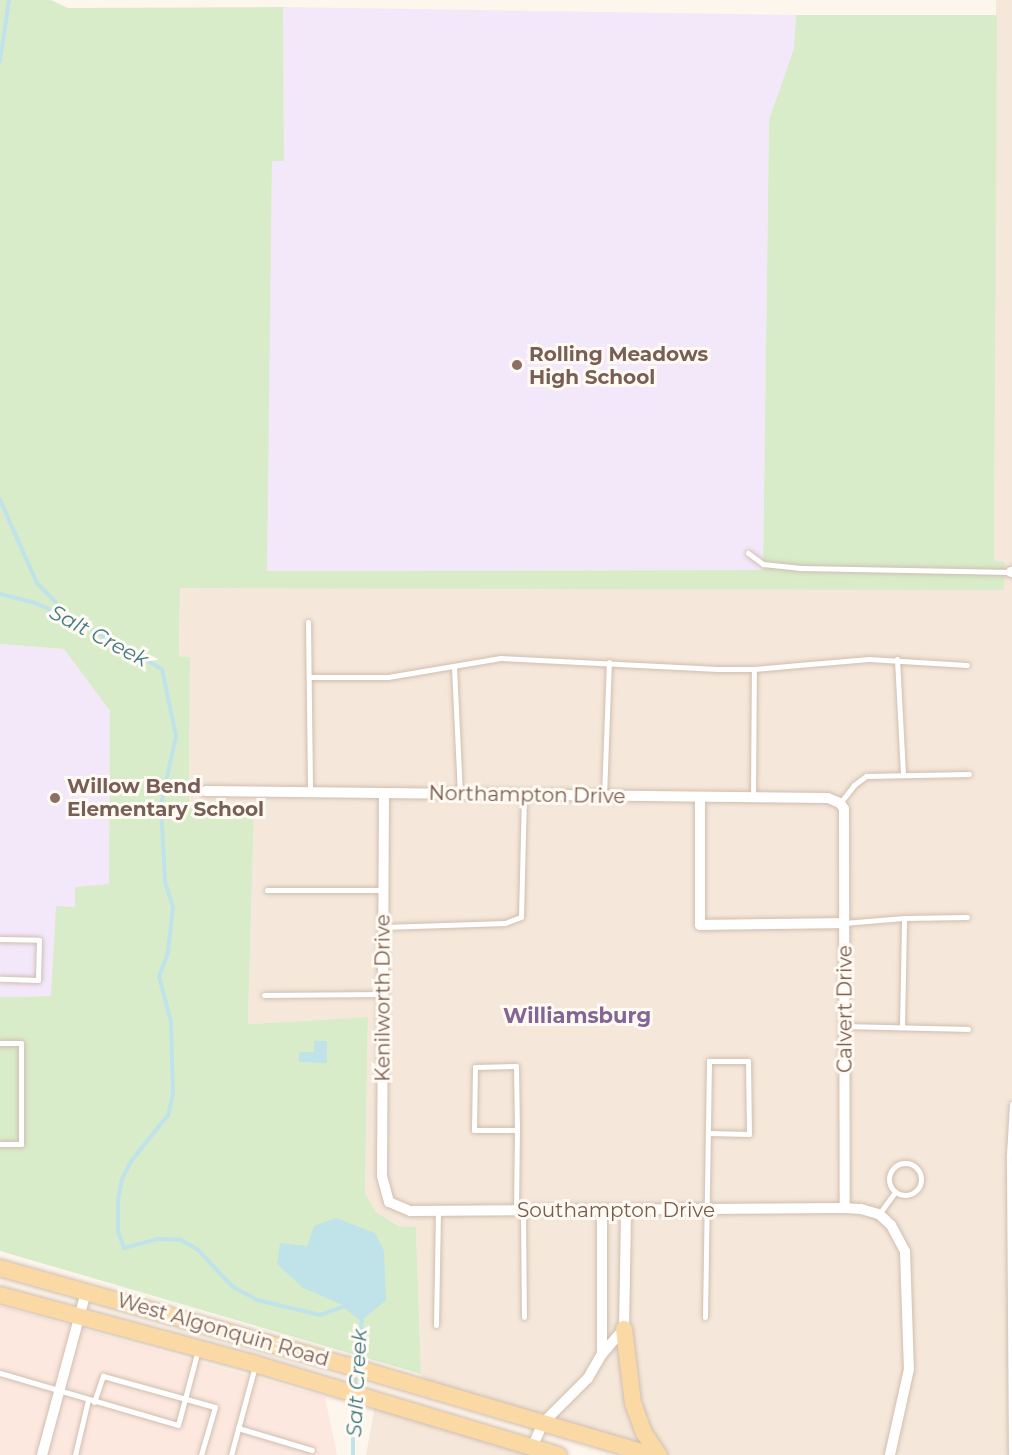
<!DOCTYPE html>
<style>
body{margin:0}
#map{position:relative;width:1012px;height:1455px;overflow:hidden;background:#fdf6ec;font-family:Montserrat,sans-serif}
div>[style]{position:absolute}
.residential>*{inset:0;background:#f5e8da}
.commercial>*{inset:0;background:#fde8e0}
.education>*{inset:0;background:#f3e8fa}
.green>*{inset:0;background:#d8ecc9}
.water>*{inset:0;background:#bfe3e8}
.stream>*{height:4px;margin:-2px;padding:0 2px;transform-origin:2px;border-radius:2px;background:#bfe3e8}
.roads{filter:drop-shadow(0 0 2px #d1beb0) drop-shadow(0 0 2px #d1beb0)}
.lane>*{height:5px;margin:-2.5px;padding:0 2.5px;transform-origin:2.5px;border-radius:2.5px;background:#fff}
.lane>.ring{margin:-2.5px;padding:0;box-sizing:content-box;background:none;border:5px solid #fff;border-radius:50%}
.street>*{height:10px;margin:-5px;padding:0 5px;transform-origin:5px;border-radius:5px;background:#fff}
.primary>*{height:16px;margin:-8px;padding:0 8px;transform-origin:8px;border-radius:8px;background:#fbd9a5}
.dots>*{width:16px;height:16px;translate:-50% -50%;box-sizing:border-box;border:3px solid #fffaf3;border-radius:50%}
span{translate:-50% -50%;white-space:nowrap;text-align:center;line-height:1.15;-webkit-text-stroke:6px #fffaf3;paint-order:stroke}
.education-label{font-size:20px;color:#785e54;font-weight:700}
.left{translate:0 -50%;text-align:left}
.street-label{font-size:20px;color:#7a5c4d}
.water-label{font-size:21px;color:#437c86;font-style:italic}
.neighbourhood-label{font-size:21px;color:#846695;font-weight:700}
</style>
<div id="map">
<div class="residential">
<div style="clip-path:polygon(996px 0,1012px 0,1012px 1455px,653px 1455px,433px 1391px,421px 1374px,416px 1227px,400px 1226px,376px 1212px,365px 1193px,368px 1017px,248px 1024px,254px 810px,189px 808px,190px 657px,179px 656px,180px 588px,994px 562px)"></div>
<div style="clip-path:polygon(375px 1406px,538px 1455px,366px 1455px)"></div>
</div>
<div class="commercial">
<div style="clip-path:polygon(0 1306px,325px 1397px,337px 1455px,0 1455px)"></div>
</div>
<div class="education">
<div style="clip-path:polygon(283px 7px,796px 15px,794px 48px,769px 120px,763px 570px,266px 571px,272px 161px,284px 160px)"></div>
<div style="clip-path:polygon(0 644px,64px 649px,110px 711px,109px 885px,75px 887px,75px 908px,52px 996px,0 997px)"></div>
</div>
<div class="green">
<div style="clip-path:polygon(0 0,51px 0,68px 8px,283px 7px,284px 161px,272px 161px,267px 571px,763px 570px,769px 120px,794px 48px,796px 15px,997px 15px,994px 561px,1005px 562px,1004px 590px,180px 588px,179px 656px,190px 657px,189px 808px,254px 810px,248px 1024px,368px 1017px,365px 1193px,376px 1212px,399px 1226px,416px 1227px,421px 1374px,0 1251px,0 997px,51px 996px,56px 906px,75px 907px,75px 887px,109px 884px,110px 711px,64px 649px,0 644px)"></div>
</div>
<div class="water">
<div style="clip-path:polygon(314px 1041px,327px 1041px,327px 1063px,299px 1062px,299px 1052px,314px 1052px)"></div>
<div style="clip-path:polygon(336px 1218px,375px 1233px,384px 1251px,386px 1300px,362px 1320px,345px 1306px,303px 1288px,277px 1264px,280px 1243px,307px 1246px,314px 1226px)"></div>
</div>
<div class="stream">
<div style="left:0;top:61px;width:62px;rotate:-81.6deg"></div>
<div style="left:0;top:500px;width:91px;rotate:66deg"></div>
<div style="left:37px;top:583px;width:46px;rotate:45.9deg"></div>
<div style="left:0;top:594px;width:36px;rotate:14deg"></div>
<div style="left:35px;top:603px;width:40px;rotate:23.4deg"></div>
<div style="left:72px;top:619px;width:103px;rotate:29.1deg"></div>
<div style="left:162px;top:669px;width:68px;rotate:78.2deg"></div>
<div style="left:176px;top:736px;width:71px;rotate:102.3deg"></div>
<div style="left:161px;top:805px;width:77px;rotate:87deg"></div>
<div style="left:165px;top:882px;width:26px;rotate:72deg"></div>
<div style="left:173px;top:907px;width:46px;rotate:96.2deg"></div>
<div style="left:168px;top:953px;width:25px;rotate:111deg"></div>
<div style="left:159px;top:976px;width:48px;rotate:75.4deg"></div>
<div style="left:171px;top:1022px;width:72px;rotate:88.4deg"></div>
<div style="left:173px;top:1094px;width:22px;rotate:103deg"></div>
<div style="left:168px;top:1115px;width:58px;rotate:128.7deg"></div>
<div style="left:132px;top:1160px;width:21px;rotate:118deg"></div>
<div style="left:122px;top:1179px;width:21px;rotate:101deg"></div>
<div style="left:118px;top:1200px;width:32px;rotate:90deg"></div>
<div style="left:118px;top:1232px;width:17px;rotate:69deg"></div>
<div style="left:124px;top:1248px;width:35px;rotate:-15deg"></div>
<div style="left:158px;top:1239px;width:23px;rotate:2deg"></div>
<div style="left:181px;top:1240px;width:20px;rotate:30deg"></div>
<div style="left:198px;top:1250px;width:51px;rotate:46.6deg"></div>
<div style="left:233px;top:1287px;width:27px;rotate:28deg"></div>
<div style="left:257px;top:1300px;width:65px;rotate:13.4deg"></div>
<div style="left:320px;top:1315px;width:27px;rotate:-20deg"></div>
<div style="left:345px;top:1306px;width:22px;rotate:39deg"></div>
<div style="left:362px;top:1320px;width:45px;rotate:96.3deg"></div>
<div style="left:355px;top:1388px;width:16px;rotate:-86deg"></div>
<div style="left:353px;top:1455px;width:56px;rotate:-90deg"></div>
</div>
<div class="roads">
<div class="lane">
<div style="left:748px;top:553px;width:19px;rotate:36deg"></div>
<div style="left:763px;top:564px;width:38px;rotate:6deg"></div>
<div style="left:801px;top:568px;width:210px;rotate:1.1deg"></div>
<div style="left:308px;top:622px;width:170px;rotate:89.3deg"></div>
<div style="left:897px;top:659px;width:116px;rotate:87deg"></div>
<div style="left:454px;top:667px;width:127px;rotate:87.3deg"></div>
<div style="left:309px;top:677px;width:79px"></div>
<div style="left:388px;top:677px;width:114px;rotate:-9.6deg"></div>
<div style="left:500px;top:658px;width:218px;rotate:2.9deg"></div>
<div style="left:718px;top:669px;width:36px"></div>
<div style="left:754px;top:669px;width:115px;rotate:-5deg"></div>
<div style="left:869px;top:659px;width:98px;rotate:3.5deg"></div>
<div style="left:604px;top:796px;width:134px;rotate:-87.9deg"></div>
<div style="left:753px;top:797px;width:128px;rotate:-89.6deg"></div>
<div style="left:840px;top:803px;width:23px;rotate:-52deg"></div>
<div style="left:854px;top:785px;width:15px;rotate:-37deg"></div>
<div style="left:866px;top:776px;width:103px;rotate:-1.1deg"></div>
<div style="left:267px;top:890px;width:116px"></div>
<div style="left:844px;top:923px;width:60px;rotate:-4.8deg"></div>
<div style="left:904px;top:918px;width:63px;rotate:-0.9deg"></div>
<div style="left:383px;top:927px;width:122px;rotate:-1.9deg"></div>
<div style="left:505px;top:923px;width:17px;rotate:-21deg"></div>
<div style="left:521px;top:917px;width:122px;rotate:-88.6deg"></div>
<div style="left:0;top:939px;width:39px;rotate:1deg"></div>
<div style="left:39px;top:940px;width:40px;rotate:91.4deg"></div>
<div style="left:38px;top:980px;width:38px;rotate:-178deg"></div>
<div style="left:264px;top:995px;width:119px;rotate:-0.5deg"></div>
<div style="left:845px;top:1026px;width:123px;rotate:1.4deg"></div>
<div style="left:902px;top:1027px;width:109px;rotate:-88.9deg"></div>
<div style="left:0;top:1043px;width:21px"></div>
<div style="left:21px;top:1043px;width:101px;rotate:90deg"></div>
<div style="left:21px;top:1144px;width:21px;rotate:180deg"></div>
<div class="ring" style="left:889px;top:1163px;width:27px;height:27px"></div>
<div style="left:516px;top:1210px;width:80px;rotate:-89.3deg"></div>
<div style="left:517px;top:1130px;width:64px;rotate:-90.9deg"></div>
<div style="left:516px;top:1066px;width:41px;rotate:178.6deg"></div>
<div style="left:475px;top:1067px;width:63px;rotate:90.9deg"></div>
<div style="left:474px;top:1130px;width:43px"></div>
<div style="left:523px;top:1210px;width:107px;rotate:89.5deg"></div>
<div style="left:879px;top:1214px;width:27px;rotate:-54deg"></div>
<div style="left:705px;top:1317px;width:256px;rotate:-89.1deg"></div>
<div style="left:709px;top:1061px;width:39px"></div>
<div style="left:748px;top:1061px;width:73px;rotate:89.2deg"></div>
<div style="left:749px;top:1134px;width:40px;rotate:-178.6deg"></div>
<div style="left:436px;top:1325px;width:114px;rotate:-89deg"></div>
<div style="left:0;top:1373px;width:185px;rotate:16.3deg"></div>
<div style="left:178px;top:1425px;width:78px;rotate:-75.1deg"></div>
<div style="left:94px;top:1402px;width:28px;rotate:-71deg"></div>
<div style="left:103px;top:1376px;width:116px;rotate:15.5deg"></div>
<div style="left:215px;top:1407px;width:50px;rotate:106.3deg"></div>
<div style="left:238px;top:1428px;width:77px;rotate:16.6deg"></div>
<div style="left:75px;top:1455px;width:57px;rotate:-76.7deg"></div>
<div style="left:231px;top:1455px;width:92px;rotate:-74.9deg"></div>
<div style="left:1011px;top:1455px;width:300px;rotate:-90.4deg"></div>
<div style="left:1009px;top:1155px;width:51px;rotate:-86.6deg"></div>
</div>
<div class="street">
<div style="left:1011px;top:572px;width:1px"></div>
<div style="left:206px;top:791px;width:622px;rotate:0.64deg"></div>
<div style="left:828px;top:798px;width:13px;rotate:23deg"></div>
<div style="left:840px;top:803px;width:7px;rotate:56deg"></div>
<div style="left:844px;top:809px;width:399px;rotate:89.9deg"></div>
<div style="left:384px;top:793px;width:383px;rotate:90.3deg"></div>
<div style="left:382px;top:1176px;width:27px;rotate:75deg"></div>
<div style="left:389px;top:1202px;width:23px;rotate:23deg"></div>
<div style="left:410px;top:1211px;width:435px;rotate:-0.4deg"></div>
<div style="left:845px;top:1208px;width:16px;rotate:4deg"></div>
<div style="left:861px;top:1209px;width:19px;rotate:16deg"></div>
<div style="left:879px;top:1214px;width:16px;rotate:43deg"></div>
<div style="left:891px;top:1225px;width:30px;rotate:62deg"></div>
<div style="left:905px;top:1251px;width:118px;rotate:88.1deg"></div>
<div style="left:909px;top:1369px;width:88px;rotate:102.5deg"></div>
<div style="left:700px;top:797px;width:128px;rotate:90deg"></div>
<div style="left:700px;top:925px;width:144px;rotate:-0.8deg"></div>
<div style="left:602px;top:1354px;width:144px;rotate:-90deg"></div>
<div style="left:532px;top:1447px;width:26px;rotate:-65deg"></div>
<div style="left:543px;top:1423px;width:64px;rotate:-45deg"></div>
<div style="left:588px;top:1378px;width:28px;rotate:-60deg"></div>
<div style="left:602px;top:1354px;width:33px;rotate:-49deg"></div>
<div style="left:624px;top:1329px;width:118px;rotate:-89deg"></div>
<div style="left:42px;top:1455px;width:169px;rotate:-74.9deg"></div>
</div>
<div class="primary">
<div style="left:0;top:1268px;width:359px;rotate:15.7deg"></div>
<div style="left:346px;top:1365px;width:319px;rotate:16.4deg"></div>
<div style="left:0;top:1295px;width:264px;rotate:15.1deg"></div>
<div style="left:255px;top:1364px;width:317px;rotate:16.7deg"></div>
<div style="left:624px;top:1329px;width:75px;rotate:83.1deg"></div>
<div style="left:633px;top:1403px;width:32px;rotate:70deg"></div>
<div style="left:644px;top:1433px;width:27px;rotate:56deg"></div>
</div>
</div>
<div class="dots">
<div style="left:517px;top:365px;background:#8d6e63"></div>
<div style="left:55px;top:798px;background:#8d6e63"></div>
</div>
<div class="education-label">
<span class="left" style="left:529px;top:366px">Rolling Meadows<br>High School</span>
<span class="left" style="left:67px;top:798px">Willow Bend<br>Elementary School</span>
</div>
<div class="street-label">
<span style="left:527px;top:795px;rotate:1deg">Northampton Drive</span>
<span style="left:383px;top:998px;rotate:-90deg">Kenilworth Drive</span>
<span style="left:845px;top:1009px;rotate:-90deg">Calvert Drive</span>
<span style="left:616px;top:1210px">Southampton Drive</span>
<span style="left:223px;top:1330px;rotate:16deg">West Algonquin Road</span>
</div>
<div class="water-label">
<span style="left:99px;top:636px;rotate:28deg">Salt Creek</span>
<span style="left:357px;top:1383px;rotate:-87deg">Salt Creek</span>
</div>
<div class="neighbourhood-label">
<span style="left:577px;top:1016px">Williamsburg</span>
</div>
</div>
